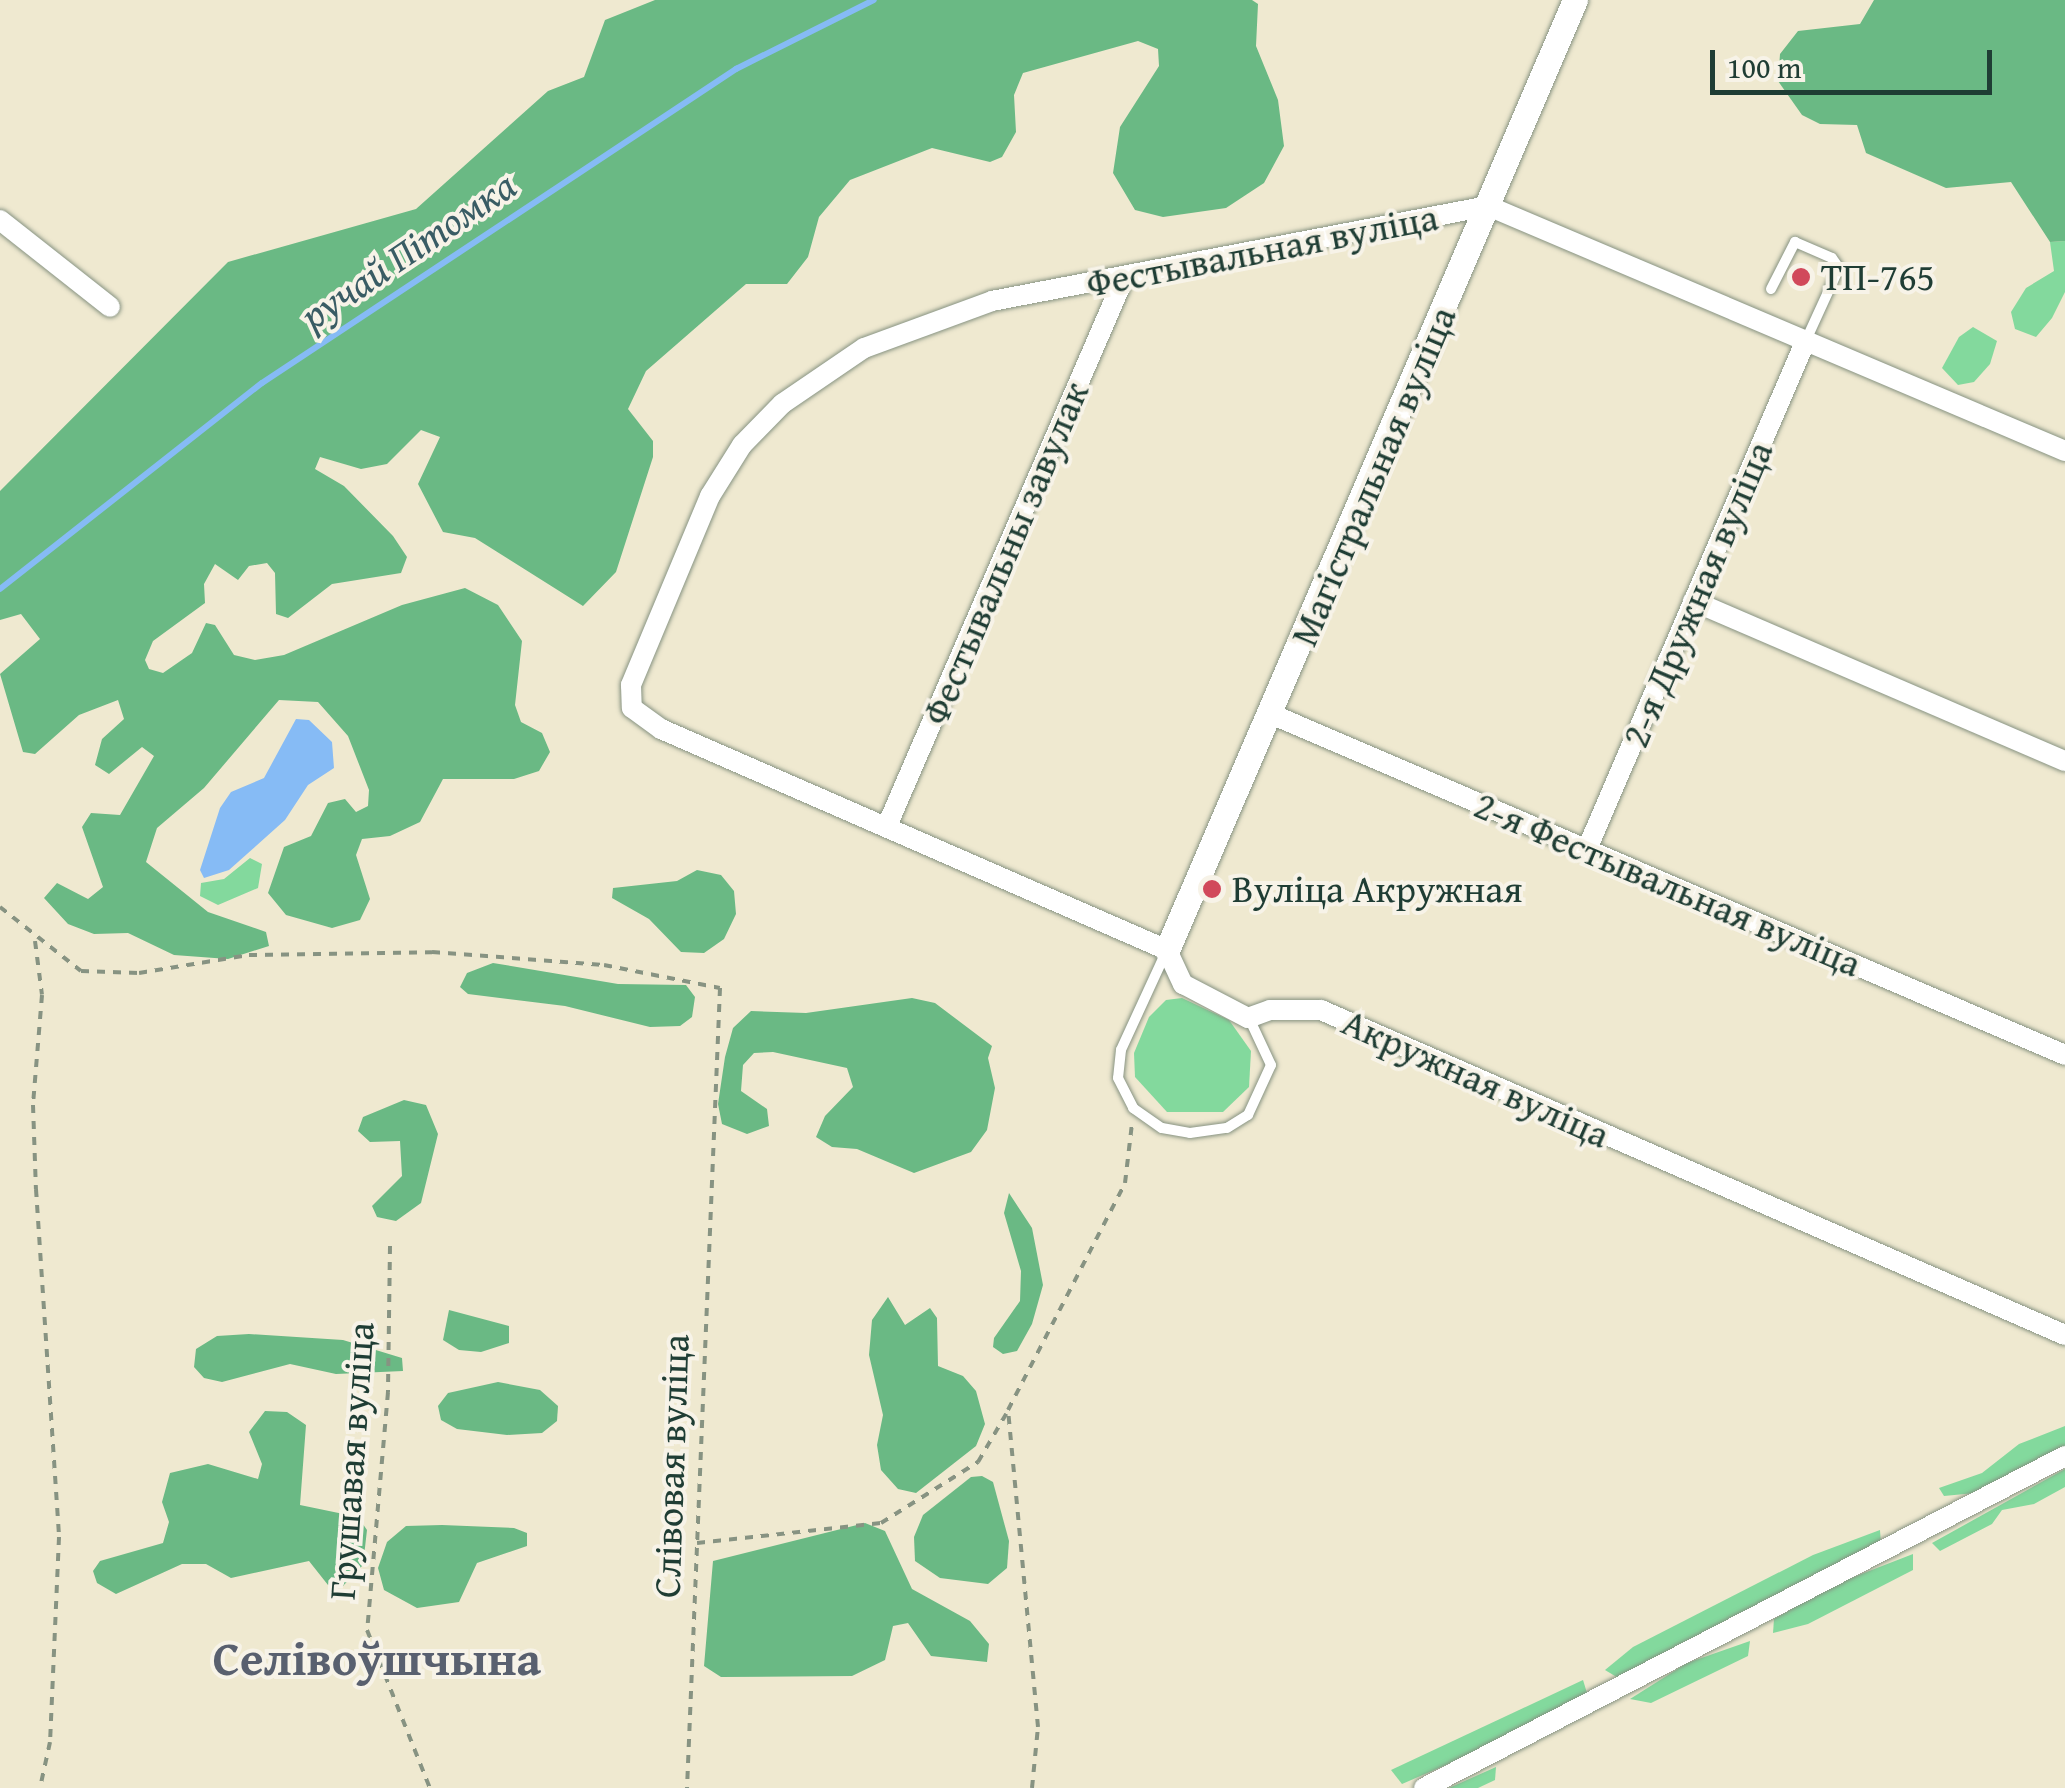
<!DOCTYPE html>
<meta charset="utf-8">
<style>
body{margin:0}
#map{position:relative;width:2065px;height:1788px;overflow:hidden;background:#efe9d0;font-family:"Gentium Book Plus",serif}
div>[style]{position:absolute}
.green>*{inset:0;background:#83d99d}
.forest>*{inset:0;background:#6ab984}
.water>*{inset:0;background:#86bbf5}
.stream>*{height:6px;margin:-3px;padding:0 3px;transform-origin:3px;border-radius:3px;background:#86bbf5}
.path>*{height:4px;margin-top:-2px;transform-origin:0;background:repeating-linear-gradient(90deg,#879382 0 8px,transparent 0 16px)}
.roads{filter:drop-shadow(0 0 2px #879382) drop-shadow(0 0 2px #879382)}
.service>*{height:10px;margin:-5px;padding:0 5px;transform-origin:5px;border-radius:5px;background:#fff}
.minor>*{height:20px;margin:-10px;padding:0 10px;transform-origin:10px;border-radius:10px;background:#fff}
.tertiary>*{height:25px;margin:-12.5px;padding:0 12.5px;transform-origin:12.5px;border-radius:12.5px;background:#fff}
.dots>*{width:28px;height:28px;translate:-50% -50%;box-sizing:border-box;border:5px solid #f7f3e8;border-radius:50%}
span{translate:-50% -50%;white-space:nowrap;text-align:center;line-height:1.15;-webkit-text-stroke:8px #f7f3e8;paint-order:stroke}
.street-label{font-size:38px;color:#1f3d34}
.poi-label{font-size:38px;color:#1f3d34}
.left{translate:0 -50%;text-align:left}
.water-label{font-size:40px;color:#395c64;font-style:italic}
.district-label{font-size:48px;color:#59606f;font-weight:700}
.scale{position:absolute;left:1710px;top:50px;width:282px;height:45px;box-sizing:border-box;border:5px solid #1f3d34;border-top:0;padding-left:12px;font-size:30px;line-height:35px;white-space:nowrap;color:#1f3d34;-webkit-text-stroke:8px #f7f3e8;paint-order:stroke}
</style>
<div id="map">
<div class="green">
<div style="clip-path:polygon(2065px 241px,2065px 292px,2052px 318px,2036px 337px,2015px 329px,2011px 312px,2026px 288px,2054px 271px,2050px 242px)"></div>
<div style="clip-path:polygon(1973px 327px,1997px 341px,1990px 364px,1974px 382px,1958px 385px,1942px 368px,1959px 337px)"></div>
<div style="clip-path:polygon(250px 858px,262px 864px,258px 888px,218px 905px,200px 896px,201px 883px,224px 879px)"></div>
<div style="clip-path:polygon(1182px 998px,1229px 1020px,1251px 1051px,1249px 1087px,1223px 1112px,1167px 1112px,1135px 1077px,1134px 1053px,1149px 1017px,1166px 1000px)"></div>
<div style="clip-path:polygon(2065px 1426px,2065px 1446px,1975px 1493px,1944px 1496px,1939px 1488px,1982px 1473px,2019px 1444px)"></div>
<div style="clip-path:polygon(2065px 1469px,2065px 1487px,2034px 1504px,2002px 1510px,1992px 1524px,1940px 1551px,1932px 1543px)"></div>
<div style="clip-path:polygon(1880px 1530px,1881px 1544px,1620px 1679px,1605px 1670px,1633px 1647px,1813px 1555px)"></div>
<div style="clip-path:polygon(1913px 1554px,1913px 1570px,1808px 1624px,1773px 1633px,1774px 1619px,1833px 1585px)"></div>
<div style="clip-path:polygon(1750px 1641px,1748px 1656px,1651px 1703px,1630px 1699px,1687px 1663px)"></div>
<div style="clip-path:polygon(1583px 1680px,1587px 1693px,1462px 1758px,1402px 1784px,1391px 1770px)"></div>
<div style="clip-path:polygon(1496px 1767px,1495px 1780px,1478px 1788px,1449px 1788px)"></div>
</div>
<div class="forest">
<div style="clip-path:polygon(655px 0,1252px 0,1258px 4px,1256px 46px,1278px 100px,1284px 146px,1264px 183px,1226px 208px,1163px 217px,1135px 210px,1113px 173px,1120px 127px,1159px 66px,1158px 49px,1138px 41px,1023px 73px,1014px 95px,1016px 132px,1002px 157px,990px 162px,932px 148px,850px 180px,819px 217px,808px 257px,787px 284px,746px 284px,646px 371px,628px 409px,653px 441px,653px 457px,616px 572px,583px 606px,475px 538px,443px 532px,418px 484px,440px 437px,421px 430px,387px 464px,361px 469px,320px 457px,315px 469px,344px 486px,393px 536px,407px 557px,401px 573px,332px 584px,288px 618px,276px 614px,275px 573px,267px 563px,249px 566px,238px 580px,215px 564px,204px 584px,205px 603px,153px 641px,145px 660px,149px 669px,163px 673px,192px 653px,206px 623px,215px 625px,234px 655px,255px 660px,284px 655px,402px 605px,465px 588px,498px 605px,522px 641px,515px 705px,521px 722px,542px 733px,550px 752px,539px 771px,514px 779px,443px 779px,420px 822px,390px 836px,362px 839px,356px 855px,370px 899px,360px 920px,332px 928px,286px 915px,268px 893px,284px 847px,311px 836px,328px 803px,345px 799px,356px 812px,368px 806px,369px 790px,348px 736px,318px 702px,279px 700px,204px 788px,157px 828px,146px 862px,208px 912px,266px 932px,269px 946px,228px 959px,174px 955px,128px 933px,94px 934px,68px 924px,44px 898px,57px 883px,88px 899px,103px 887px,82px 827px,91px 813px,120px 815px,154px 756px,142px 747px,109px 774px,95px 765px,102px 739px,124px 719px,118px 700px,79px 715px,35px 754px,23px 752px,0 674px,40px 639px,21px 614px,0 620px,0 491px,228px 262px,416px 209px,548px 91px,584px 77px,605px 20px)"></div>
<div style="clip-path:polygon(1874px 0,2065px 0,2065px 241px,2050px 242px,2011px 182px,1946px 188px,1866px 153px,1857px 125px,1820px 124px,1802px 115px,1778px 81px,1780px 54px,1798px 31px,1860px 24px)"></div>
<div style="clip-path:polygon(697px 870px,721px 875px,734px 891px,736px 914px,724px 939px,704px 953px,681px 952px,649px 919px,612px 898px,613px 888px,677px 881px)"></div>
<div style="clip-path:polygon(493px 963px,618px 984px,686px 985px,695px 997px,692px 1017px,680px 1026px,650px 1027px,565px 1006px,468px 994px,460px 987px,467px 973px)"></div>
<div style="clip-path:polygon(912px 998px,935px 1003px,992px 1046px,988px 1058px,995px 1088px,987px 1130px,971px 1152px,914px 1173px,857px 1149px,832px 1147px,816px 1137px,825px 1116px,853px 1087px,847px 1068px,773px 1052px,754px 1053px,743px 1065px,741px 1091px,767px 1109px,769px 1126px,747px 1134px,722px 1124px,718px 1104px,725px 1057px,733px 1028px,751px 1011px,806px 1013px)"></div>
<div style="clip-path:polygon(404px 1100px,426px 1105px,438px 1134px,421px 1203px,396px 1221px,377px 1217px,372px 1206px,402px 1176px,400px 1141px,370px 1142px,358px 1131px,363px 1117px)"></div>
<div style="clip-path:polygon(1009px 1193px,1032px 1228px,1043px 1285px,1032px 1324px,1017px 1351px,1003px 1354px,993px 1347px,994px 1338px,1020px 1301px,1021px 1271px,1004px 1213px)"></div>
<div style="clip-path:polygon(888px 1297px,905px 1325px,930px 1308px,937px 1318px,938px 1366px,963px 1376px,976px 1391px,985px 1424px,976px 1446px,916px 1493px,898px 1489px,881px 1470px,877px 1445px,883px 1415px,869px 1355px,872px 1320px)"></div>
<div style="clip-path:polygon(449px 1310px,509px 1326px,509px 1343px,481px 1352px,459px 1350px,443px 1340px)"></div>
<div style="clip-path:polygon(249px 1334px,343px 1340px,402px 1358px,403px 1371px,336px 1374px,290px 1364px,222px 1382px,204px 1378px,194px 1367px,196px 1349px,217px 1336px)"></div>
<div style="clip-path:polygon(498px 1382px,540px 1390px,558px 1406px,557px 1421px,542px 1433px,507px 1435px,457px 1429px,441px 1420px,438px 1406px,448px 1393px)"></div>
<div style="clip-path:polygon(265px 1411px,287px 1412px,306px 1425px,300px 1505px,358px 1517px,367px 1530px,363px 1565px,341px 1588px,328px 1585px,309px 1561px,231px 1578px,206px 1564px,182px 1564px,116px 1594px,97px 1583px,93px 1571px,100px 1561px,163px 1543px,169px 1522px,162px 1502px,170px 1473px,208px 1464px,258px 1479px,262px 1464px,249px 1432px)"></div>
<div style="clip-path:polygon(982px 1476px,993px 1482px,1009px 1541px,1007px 1568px,988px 1584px,940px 1578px,915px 1561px,914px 1537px,923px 1515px,971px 1477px)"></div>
<div style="clip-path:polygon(865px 1523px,885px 1531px,912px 1589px,970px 1621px,989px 1644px,987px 1662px,931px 1656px,908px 1623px,893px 1626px,885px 1660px,852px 1676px,721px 1677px,704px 1666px,713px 1561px)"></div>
<div style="clip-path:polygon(442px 1525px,514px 1528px,527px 1533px,527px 1546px,477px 1563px,459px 1602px,417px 1608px,384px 1590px,378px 1568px,387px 1542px,406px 1526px)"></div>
</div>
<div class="water">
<div style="clip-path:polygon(296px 719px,309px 720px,332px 742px,334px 768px,308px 785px,285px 820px,229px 870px,204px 878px,200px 870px,220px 808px,231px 792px,264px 778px)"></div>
</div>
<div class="stream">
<div style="left:0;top:589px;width:333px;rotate:-38.2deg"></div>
<div style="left:262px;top:383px;width:569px;rotate:-33.52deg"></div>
<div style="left:736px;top:69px;width:154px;rotate:-26.6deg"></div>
</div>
<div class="path">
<div style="left:0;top:907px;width:103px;rotate:38.3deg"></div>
<div style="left:81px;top:971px;width:58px;rotate:2deg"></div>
<div style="left:139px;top:973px;width:111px;rotate:-9.3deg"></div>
<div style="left:249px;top:955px;width:183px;rotate:-0.9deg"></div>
<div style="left:432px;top:952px;width:172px;rotate:4.3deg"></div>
<div style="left:604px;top:965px;width:118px;rotate:11.2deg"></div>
<div style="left:720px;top:988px;width:801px;rotate:92.36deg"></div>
<div style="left:35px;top:941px;width:54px;rotate:82.6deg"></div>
<div style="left:42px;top:995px;width:110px;rotate:94.7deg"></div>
<div style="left:33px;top:1105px;width:84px;rotate:88deg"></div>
<div style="left:36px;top:1189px;width:349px;rotate:86.2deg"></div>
<div style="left:59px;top:1537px;width:205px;rotate:92.5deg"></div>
<div style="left:50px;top:1742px;width:47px;rotate:102.3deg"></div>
<div style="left:390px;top:1246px;width:146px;rotate:90.8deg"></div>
<div style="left:388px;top:1392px;width:239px;rotate:95deg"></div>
<div style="left:367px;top:1630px;width:170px;rotate:68.3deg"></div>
<div style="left:697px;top:1543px;width:185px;rotate:-6.2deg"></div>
<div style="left:881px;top:1523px;width:115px;rotate:-32.2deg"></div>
<div style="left:978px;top:1462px;width:56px;rotate:-59.7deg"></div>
<div style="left:1032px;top:1788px;width:61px;rotate:-84.4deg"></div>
<div style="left:1038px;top:1727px;width:318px;rotate:-95.4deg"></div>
<div style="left:1008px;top:1410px;width:255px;rotate:-62.7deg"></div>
<div style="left:1125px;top:1183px;width:60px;rotate:-83.3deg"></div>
</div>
<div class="roads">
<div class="service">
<div style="left:1771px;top:289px;width:53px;rotate:-62.9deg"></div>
<div style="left:1795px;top:242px;width:40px;rotate:23.4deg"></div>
<div style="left:1832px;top:258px;width:12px;rotate:55deg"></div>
<div style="left:1839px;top:268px;width:79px;rotate:114.6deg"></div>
<div style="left:1166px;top:952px;width:108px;rotate:114.7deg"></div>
<div style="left:1121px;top:1050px;width:28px;rotate:96deg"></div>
<div style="left:1118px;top:1078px;width:34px;rotate:63deg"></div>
<div style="left:1133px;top:1108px;width:35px;rotate:35deg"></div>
<div style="left:1162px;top:1128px;width:28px;rotate:10deg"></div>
<div style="left:1190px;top:1133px;width:37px;rotate:-8deg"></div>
<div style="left:1227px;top:1128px;width:25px;rotate:-32deg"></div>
<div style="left:1248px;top:1115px;width:55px;rotate:-65.3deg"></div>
<div style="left:1271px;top:1065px;width:52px;rotate:-115.1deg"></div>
</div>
<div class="minor">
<div style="left:0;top:220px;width:140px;rotate:38.3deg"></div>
<div style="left:2065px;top:451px;width:627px;rotate:-156.99deg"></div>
<div style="left:1488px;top:206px;width:505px;rotate:169.16deg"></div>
<div style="left:992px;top:301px;width:136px;rotate:159.8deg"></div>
<div style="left:864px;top:348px;width:99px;rotate:145.7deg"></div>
<div style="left:782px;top:404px;width:57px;rotate:134.3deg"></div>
<div style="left:742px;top:445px;width:60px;rotate:122.1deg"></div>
<div style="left:710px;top:496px;width:205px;rotate:112.7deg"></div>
<div style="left:631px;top:685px;width:23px;rotate:88deg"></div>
<div style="left:632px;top:708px;width:36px;rotate:36deg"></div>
<div style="left:661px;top:729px;width:552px;rotate:23.59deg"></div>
<div style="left:1167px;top:950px;width:38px;rotate:65deg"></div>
<div style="left:1183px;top:984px;width:73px;rotate:27.6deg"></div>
<div style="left:1248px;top:1018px;width:23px;rotate:-20deg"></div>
<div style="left:1270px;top:1010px;width:51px"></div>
<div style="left:1321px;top:1010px;width:812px;rotate:23.6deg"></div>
<div style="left:1693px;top:601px;width:405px;rotate:23.3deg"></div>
<div style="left:1271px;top:714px;width:864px;rotate:23.24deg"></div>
<div style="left:887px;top:826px;width:595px;rotate:-66.62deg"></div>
<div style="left:1587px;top:849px;width:554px;rotate:-66.72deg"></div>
<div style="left:1424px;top:1788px;width:722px;rotate:-27.38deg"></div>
</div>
<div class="tertiary">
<div style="left:1167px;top:950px;width:1034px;rotate:-66.76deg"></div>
</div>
</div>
<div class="dots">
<div style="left:1801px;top:277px;background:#d1495b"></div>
<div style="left:1212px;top:889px;background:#d1495b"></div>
</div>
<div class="street-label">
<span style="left:1262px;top:250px;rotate:-11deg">Фестывальная вуліца</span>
<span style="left:1373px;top:476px;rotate:-67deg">Магістральная вуліца</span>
<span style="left:1005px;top:553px;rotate:-67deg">Фестывальны завулак</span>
<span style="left:1697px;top:594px;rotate:-67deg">2-я Дружная вуліца</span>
<span style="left:1668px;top:884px;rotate:23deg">2-я Фестывальная вуліца</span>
<span style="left:1476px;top:1078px;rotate:24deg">Акружная вуліца</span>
<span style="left:351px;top:1461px;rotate:-86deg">Грушавая вуліца</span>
<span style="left:671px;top:1466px;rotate:-88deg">Слівовая вуліца</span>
</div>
<div class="poi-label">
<span class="left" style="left:1821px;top:277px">ТП-765</span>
<span class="left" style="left:1232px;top:889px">Вуліца Акружная</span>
</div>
<div class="water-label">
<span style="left:408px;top:250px;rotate:-34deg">ручай Пітомка</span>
</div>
<div class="district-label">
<span style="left:377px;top:1658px">Селівоўшчына</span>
</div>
<div class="scale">100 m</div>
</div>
